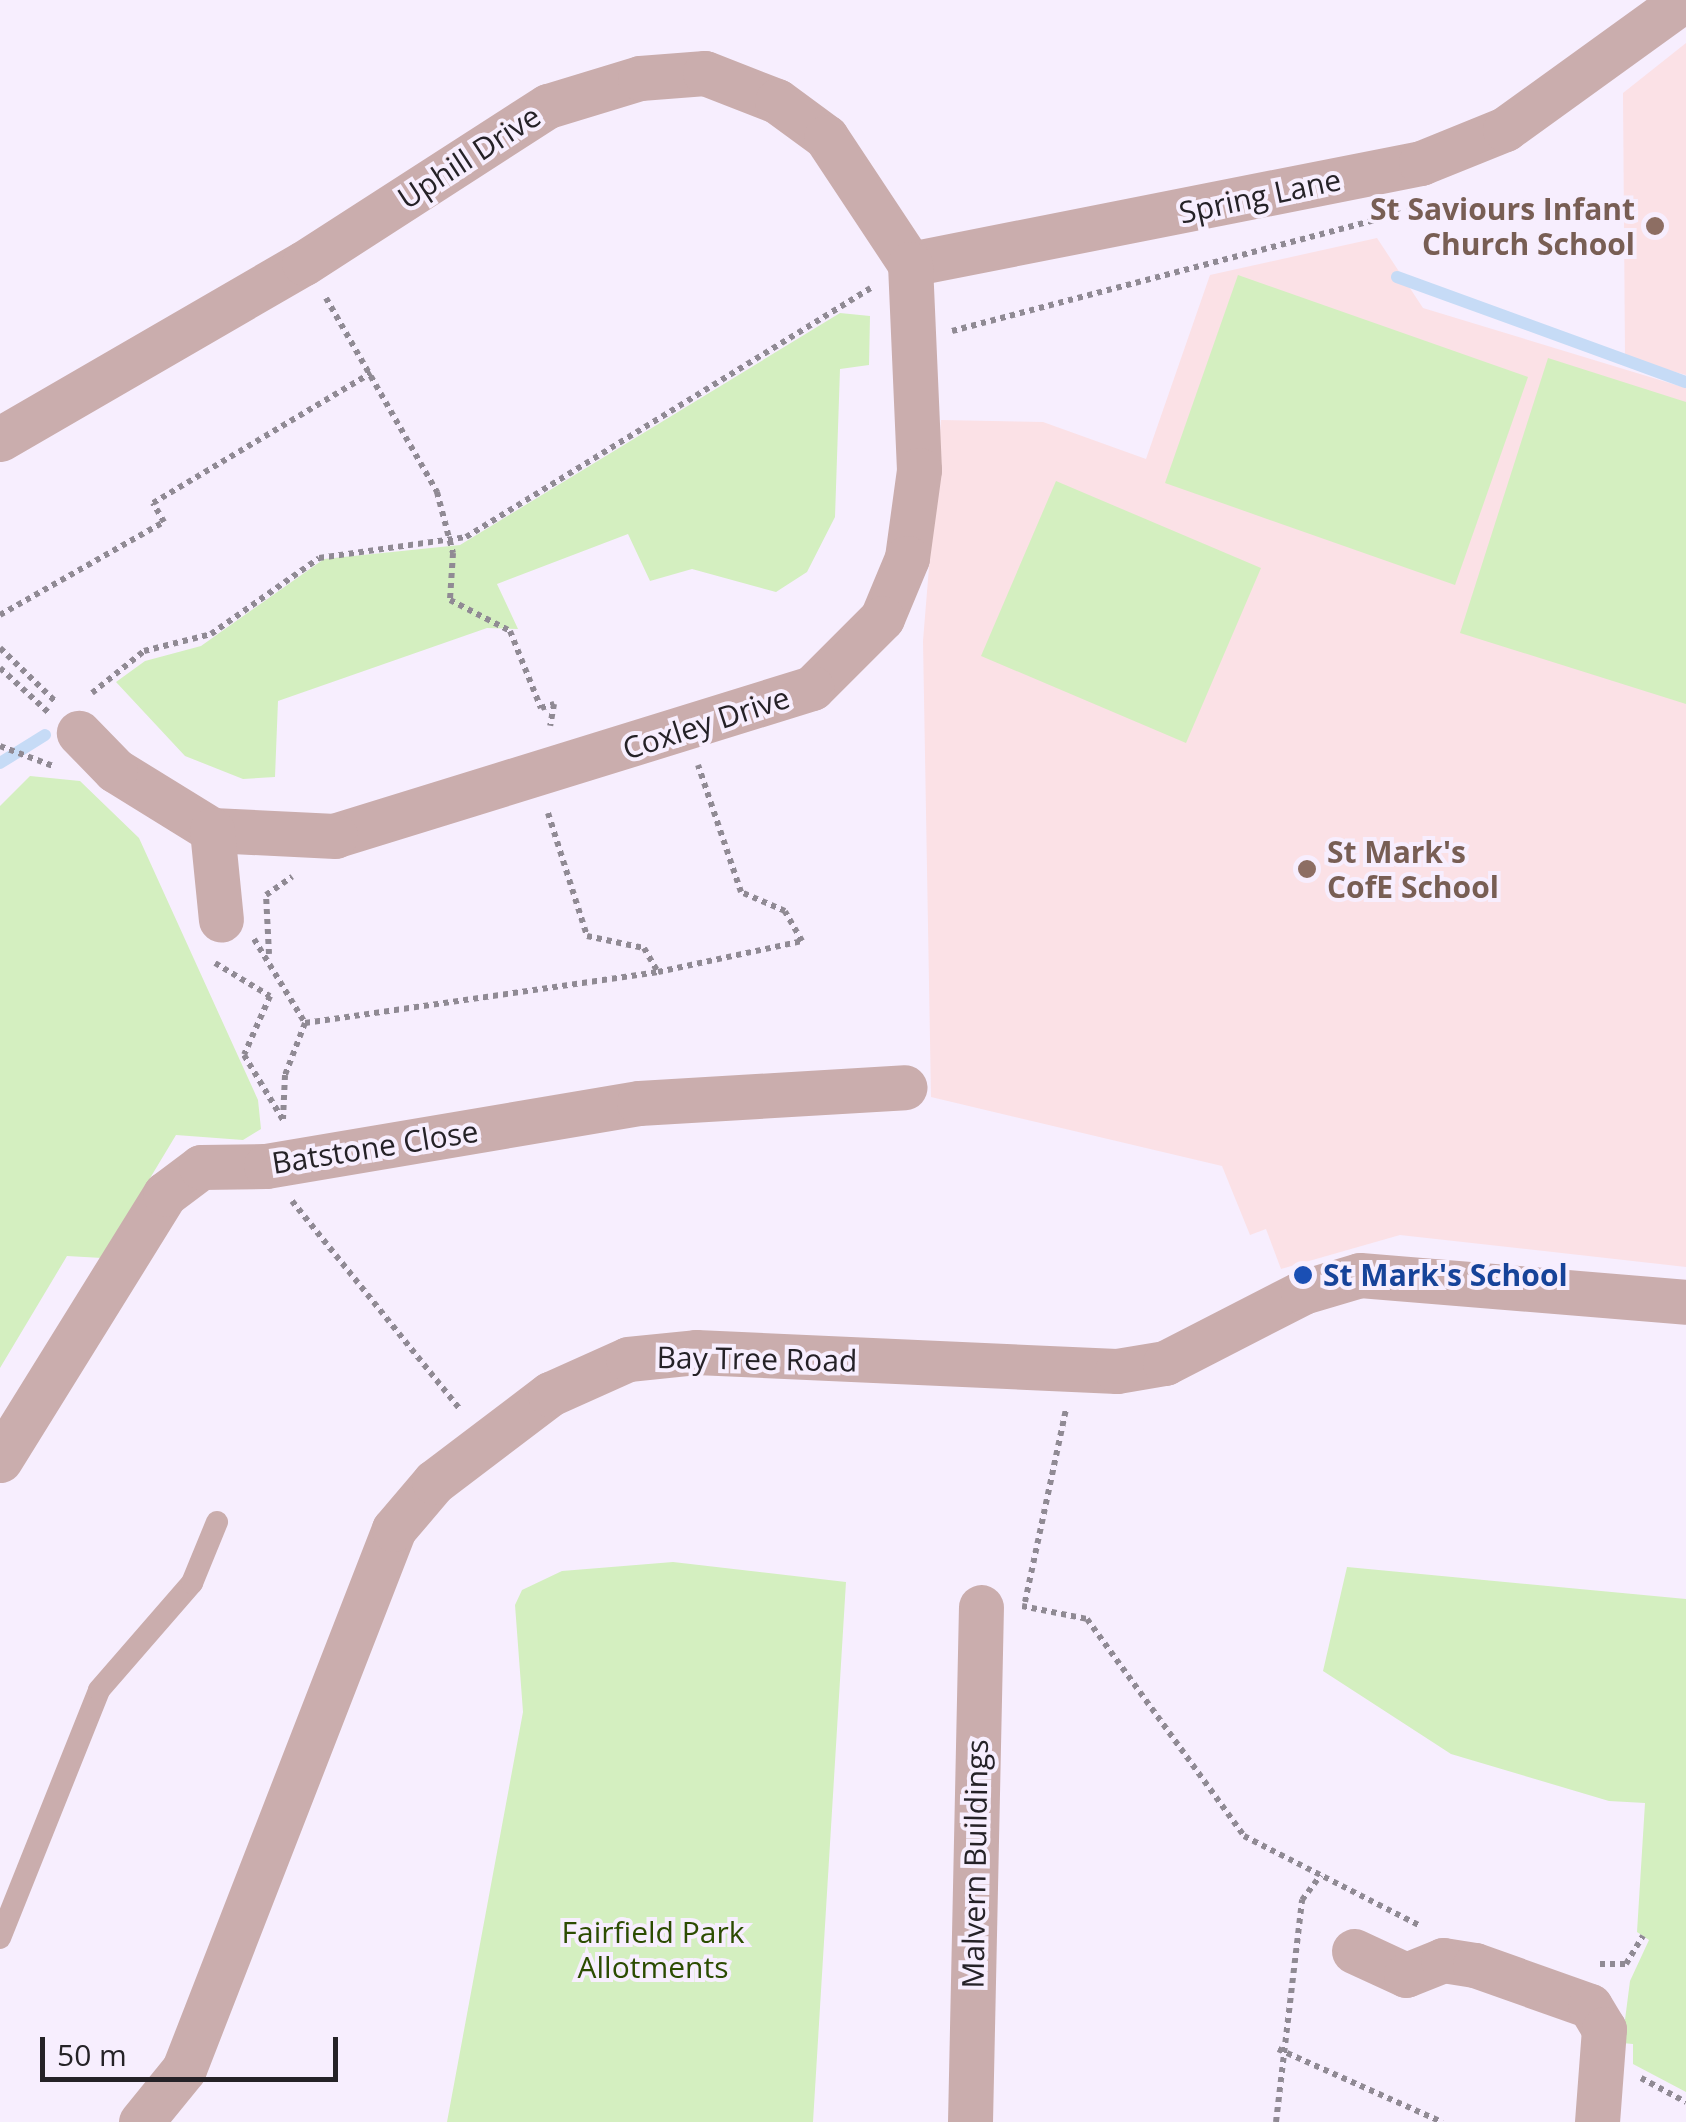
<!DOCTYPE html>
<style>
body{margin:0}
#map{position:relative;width:1686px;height:2122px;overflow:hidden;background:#f7eefe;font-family:"Open Sans",sans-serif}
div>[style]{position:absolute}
.education>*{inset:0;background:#fbe1e6}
.green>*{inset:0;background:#d4efc0}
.stream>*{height:12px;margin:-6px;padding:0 6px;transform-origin:6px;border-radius:6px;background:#c6dbf6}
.path>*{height:6px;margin-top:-3px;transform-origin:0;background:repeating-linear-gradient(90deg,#908a94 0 5px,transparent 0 10px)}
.service>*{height:22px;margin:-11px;padding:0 11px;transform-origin:11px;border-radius:11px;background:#caadad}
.minor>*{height:45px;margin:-22.5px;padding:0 22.5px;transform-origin:22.5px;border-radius:22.5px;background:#caadad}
.dots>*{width:28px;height:28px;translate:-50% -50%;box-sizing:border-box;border:5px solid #f7eefe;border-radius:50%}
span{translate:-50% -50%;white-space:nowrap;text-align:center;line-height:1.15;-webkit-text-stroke:8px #f7eefe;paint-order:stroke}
.street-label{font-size:30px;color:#252227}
.education-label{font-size:30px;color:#785e54;font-weight:700}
.right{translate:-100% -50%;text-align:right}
.left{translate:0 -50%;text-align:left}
.transit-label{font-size:30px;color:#164399;font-weight:700}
.park-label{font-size:30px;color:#2c4c01}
.scale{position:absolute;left:40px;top:2037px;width:298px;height:45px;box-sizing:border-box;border:5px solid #252227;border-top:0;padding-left:12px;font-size:30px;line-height:35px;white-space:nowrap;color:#252227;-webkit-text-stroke:8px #f7eefe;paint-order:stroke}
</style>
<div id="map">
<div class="education">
<div style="clip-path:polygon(1686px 43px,1686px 375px,1625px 358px,1623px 93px)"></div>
<div style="clip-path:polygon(1377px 238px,1423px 308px,1686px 388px,1686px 1267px,1400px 1235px,1281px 1269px,1266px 1229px,1250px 1235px,1222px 1166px,931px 1097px,923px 641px,941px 420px,1043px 422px,1146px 459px,1210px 275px)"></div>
</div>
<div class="green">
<div style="clip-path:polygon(1238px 275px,1528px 377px,1455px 585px,1165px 483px)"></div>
<div style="clip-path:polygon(840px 313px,870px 316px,869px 365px,840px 369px,835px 517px,807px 572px,776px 592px,692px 569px,650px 581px,628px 534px,497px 584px,518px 629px,487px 628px,278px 701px,275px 777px,243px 779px,185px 756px,116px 682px,145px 661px,201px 646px,324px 559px,460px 545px)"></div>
<div style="clip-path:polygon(1548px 358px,1686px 402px,1686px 704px,1460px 633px)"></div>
<div style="clip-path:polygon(1056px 481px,1261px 568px,1186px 743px,981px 656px)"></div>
<div style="clip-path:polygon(30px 776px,80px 781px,139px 838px,258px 1100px,261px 1129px,243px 1140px,176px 1135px,102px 1258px,67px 1256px,0 1368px,0 806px)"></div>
<div style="clip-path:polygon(673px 1562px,846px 1582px,813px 2122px,447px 2122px,523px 1712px,515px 1605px,522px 1590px,562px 1571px)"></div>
<div style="clip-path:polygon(1347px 1567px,1686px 1599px,1686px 2092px,1633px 2064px,1633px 2044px,1622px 2043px,1630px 1981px,1649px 1940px,1637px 1932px,1645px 1803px,1609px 1801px,1451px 1754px,1323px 1671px)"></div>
</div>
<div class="stream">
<div style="left:1397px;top:277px;width:307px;rotate:20deg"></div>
<div style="left:0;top:763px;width:53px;rotate:-31.9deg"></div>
</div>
<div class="path">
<div style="left:326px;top:298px;width:224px;rotate:60.2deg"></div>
<div style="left:437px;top:492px;width:63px;rotate:75.3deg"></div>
<div style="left:453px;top:553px;width:47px;rotate:93.7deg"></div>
<div style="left:450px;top:600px;width:68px;rotate:27.3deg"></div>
<div style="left:510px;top:631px;width:83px;rotate:68.1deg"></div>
<div style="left:541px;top:708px;width:14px;rotate:-17deg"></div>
<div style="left:554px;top:704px;width:22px;rotate:100deg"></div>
<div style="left:952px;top:331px;width:487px;rotate:-14.7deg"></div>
<div style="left:0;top:615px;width:189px;rotate:-29.6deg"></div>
<div style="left:164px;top:522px;width:22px;rotate:-120deg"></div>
<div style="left:153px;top:503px;width:254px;rotate:-30.8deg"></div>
<div style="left:0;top:648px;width:78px;rotate:44deg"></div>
<div style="left:0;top:668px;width:65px;rotate:42.5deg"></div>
<div style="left:92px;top:693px;width:67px;rotate:-38.9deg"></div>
<div style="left:144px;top:651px;width:69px;rotate:-14.2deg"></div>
<div style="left:211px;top:634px;width:132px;rotate:-35.1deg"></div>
<div style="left:319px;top:558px;width:148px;rotate:-8.1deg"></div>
<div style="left:466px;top:537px;width:475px;rotate:-31.6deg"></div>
<div style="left:0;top:746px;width:57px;rotate:20.7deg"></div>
<div style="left:548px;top:813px;width:129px;rotate:72.4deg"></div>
<div style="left:587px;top:936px;width:58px;rotate:11.9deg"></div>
<div style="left:644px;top:948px;width:28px;rotate:60deg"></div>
<div style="left:254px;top:939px;width:98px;rotate:58.7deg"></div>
<div style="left:305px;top:1023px;width:56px;rotate:111deg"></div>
<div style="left:285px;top:1075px;width:44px;rotate:92.6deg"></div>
<div style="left:269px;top:954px;width:59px;rotate:-92.9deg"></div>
<div style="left:266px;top:895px;width:32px;rotate:-35deg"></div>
<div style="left:215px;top:963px;width:64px;rotate:31deg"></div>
<div style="left:270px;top:996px;width:64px;rotate:113.8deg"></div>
<div style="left:244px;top:1055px;width:76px;rotate:59deg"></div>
<div style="left:305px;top:1023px;width:357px;rotate:-8.2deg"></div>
<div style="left:658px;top:972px;width:147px;rotate:-12.1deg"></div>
<div style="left:802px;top:941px;width:34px;rotate:-120deg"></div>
<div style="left:785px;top:911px;width:48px;rotate:-156.6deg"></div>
<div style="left:741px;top:892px;width:134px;rotate:-108.7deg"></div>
<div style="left:292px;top:1201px;width:267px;rotate:51.1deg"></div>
<div style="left:1025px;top:1602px;width:197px;rotate:-78deg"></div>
<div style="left:1022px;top:1606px;width:66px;rotate:11.3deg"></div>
<div style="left:1087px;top:1619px;width:268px;rotate:54.1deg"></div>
<div style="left:1244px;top:1836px;width:199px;rotate:27deg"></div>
<div style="left:1600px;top:1964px;width:26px"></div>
<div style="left:1626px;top:1964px;width:33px;rotate:-59deg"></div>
<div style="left:1278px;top:2049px;width:180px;rotate:24deg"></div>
<div style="left:1641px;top:2078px;width:51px;rotate:28.1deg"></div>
<div style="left:1276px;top:2122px;width:224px;rotate:-83.3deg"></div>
<div style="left:1302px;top:1900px;width:31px;rotate:-53deg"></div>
</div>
<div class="service">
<div style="left:0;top:1938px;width:267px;rotate:-68.2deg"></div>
<div style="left:99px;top:1690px;width:142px;rotate:-49deg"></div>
<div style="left:192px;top:1583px;width:66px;rotate:-67.7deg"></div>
</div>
<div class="minor">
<div style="left:910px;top:264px;width:521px;rotate:-11.18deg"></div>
<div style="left:1421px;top:163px;width:91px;rotate:-22deg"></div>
<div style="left:1505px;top:129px;width:221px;rotate:-35.8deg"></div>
<div style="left:0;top:439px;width:351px;rotate:-30.1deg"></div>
<div style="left:304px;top:263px;width:290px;rotate:-32.8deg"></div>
<div style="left:548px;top:106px;width:96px;rotate:-16.9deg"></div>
<div style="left:640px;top:78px;width:65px;rotate:-4.4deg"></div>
<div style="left:705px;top:73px;width:77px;rotate:21.3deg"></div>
<div style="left:777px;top:101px;width:61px;rotate:36.3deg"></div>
<div style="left:826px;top:137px;width:152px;rotate:56.5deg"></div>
<div style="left:910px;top:264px;width:206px;rotate:87.5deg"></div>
<div style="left:919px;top:470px;width:89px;rotate:97.8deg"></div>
<div style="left:907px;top:558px;width:65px;rotate:112.6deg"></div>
<div style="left:882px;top:618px;width:99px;rotate:135deg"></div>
<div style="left:812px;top:688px;width:499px;rotate:162.8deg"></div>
<div style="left:335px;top:836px;width:123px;rotate:-177.2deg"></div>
<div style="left:212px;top:830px;width:114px;rotate:-148.3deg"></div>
<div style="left:115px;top:770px;width:52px;rotate:-134.2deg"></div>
<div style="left:212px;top:830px;width:90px;rotate:84.3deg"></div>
<div style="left:0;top:1460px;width:313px;rotate:-58.2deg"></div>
<div style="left:165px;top:1194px;width:45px;rotate:-36.9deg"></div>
<div style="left:201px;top:1167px;width:65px;rotate:-0.9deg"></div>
<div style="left:266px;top:1166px;width:378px;rotate:-9.6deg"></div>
<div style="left:639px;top:1103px;width:266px;rotate:-3.4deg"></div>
<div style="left:1354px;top:1951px;width:57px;rotate:24.8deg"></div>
<div style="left:1406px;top:1975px;width:40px;rotate:-22deg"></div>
<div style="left:1443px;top:1960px;width:32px;rotate:9deg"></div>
<div style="left:1475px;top:1965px;width:122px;rotate:19.6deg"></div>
<div style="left:1590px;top:2006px;width:27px;rotate:59deg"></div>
<div style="left:1604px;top:2029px;width:93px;rotate:94.3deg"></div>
<div style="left:141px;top:2122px;width:68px;rotate:-50.9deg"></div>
<div style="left:184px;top:2069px;width:579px;rotate:-68.75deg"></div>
<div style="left:394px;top:1529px;width:62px;rotate:-49.6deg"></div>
<div style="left:434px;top:1482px;width:146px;rotate:-37.2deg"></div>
<div style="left:550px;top:1394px;width:85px;rotate:-24.2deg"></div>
<div style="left:628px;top:1359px;width:68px;rotate:-5.9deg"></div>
<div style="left:696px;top:1352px;width:421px;rotate:2.6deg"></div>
<div style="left:1117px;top:1371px;width:49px;rotate:-9.5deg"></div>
<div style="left:1165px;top:1363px;width:155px;rotate:-27.2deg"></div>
<div style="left:1303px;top:1292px;width:59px;rotate:-16.6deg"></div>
<div style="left:1360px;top:1275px;width:327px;rotate:4.7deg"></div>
<div style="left:970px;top:2122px;width:515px;rotate:-88.78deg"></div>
</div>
<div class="dots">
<div style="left:1655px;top:226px;background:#8d6e63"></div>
<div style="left:1307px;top:869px;background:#8d6e63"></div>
<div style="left:1303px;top:1275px;background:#1a4fb4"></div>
</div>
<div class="street-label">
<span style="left:469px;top:157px;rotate:-33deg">Uphill Drive</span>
<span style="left:1260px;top:196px;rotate:-12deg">Spring Lane</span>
<span style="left:706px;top:723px;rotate:-18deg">Coxley Drive</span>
<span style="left:375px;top:1147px;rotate:-9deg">Batstone Close</span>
<span style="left:757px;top:1359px;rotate:1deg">Bay Tree Road</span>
<span style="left:975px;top:1864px;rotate:-89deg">Malvern Buildings</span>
</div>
<div class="education-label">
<span class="right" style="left:1635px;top:226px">St Saviours Infant<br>Church School</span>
<span class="left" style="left:1327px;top:869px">St Mark's<br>CofE School</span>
</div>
<div class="transit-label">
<span class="left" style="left:1323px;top:1275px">St Mark's School</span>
</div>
<div class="park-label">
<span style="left:653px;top:1949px">Fairfield Park<br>Allotments</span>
</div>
<div class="scale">50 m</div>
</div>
